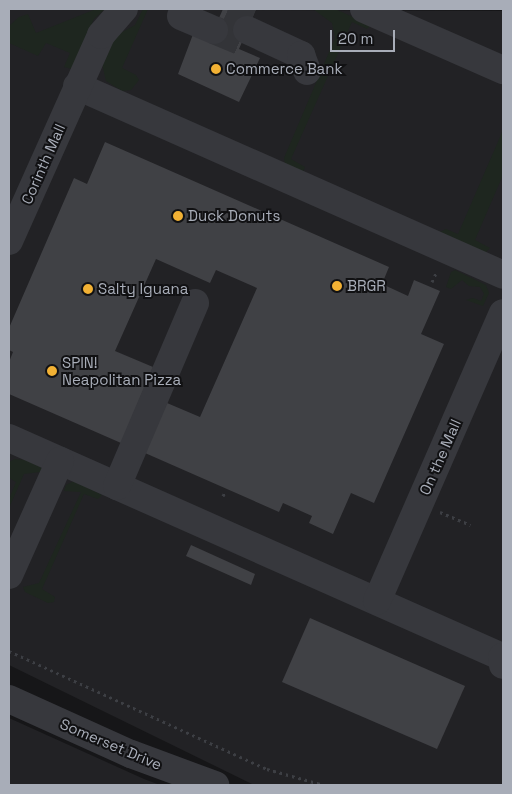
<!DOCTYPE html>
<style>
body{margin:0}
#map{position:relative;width:512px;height:794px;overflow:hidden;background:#161618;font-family:"Space Grotesk",sans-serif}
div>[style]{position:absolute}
.built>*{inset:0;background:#222225}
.green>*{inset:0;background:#1e261f}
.building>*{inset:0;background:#404145}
.minor-tunnel>*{height:28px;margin-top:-14px;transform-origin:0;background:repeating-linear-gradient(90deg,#333438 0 28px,transparent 0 42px)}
.path>*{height:3px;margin-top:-1.5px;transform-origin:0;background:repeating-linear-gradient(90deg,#3d3f44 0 2.5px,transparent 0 6.5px)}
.minor>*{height:28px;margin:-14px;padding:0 14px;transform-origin:14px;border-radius:14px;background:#37383d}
.dots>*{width:14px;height:14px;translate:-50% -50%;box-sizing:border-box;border:2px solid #111113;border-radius:50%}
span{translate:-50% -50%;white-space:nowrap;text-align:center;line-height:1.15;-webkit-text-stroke:4px #111113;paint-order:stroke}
.poi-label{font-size:15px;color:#a8adb8}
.left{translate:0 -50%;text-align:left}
.street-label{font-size:15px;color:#a8adb8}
.frame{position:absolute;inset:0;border:10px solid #a8adb8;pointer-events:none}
.scale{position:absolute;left:330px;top:30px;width:65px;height:22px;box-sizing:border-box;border:2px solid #a8adb8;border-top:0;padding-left:6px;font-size:15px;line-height:18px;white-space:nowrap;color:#a8adb8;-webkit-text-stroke:4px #111113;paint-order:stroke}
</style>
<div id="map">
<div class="built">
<div style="clip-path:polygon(9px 9px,503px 11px,503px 785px,254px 785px,9px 665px)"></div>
<div style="clip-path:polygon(9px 718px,144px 779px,160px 785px,9px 785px)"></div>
</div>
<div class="green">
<div style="clip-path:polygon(96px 9px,105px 9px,94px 19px,72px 69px,64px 67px,70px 53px,46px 43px,38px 56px,9px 43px,9px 26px,19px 17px,28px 14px,36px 33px)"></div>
<div style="clip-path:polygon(143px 9px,148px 9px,122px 68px,136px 75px,139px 80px,131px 90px,122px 91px,106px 81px,102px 64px,115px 36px,135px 25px)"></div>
<div style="clip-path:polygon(313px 9px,335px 9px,371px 25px,367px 29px,352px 22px,291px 159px,305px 167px,303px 172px,285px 164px,284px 158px,335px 38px,332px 23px)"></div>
<div style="clip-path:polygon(503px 130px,503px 175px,475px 240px,490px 248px,485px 253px,440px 232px,446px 229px,458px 234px)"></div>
<div style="clip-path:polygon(455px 270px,486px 285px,489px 293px,483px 306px,466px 300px,473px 298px,481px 301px,484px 294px,480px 287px,469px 286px,462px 280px,451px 289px,446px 287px,451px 272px)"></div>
<div style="clip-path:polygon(15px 459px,26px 460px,42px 468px,40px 472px,24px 474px,9px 508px,9px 499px,16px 482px,9px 478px,9px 462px)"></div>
<div style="clip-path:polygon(74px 481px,102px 495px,98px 499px,84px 494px,42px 589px,55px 597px,54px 602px,48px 603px,25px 592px,23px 587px,39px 583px,81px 492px,64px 491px,66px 485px)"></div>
</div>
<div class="building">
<div style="clip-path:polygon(223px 9px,256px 9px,239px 49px,260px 58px,239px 102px,178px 74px,195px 29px,211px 36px)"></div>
<div style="clip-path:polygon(105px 142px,389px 267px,382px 284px,408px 296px,414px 280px,440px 291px,421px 334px,444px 344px,374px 503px,351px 493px,333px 534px,309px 523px,312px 516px,283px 503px,279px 512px,145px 453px,167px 403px,200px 417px,257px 288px,216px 270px,210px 283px,156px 259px,115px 351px,153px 367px,121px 443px,9px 394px,9px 362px,13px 352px,9px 350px,9px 328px,74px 178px,87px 184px)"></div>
<div style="clip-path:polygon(191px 545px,255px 574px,251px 585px,186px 556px)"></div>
<div style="clip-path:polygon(310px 618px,465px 686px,437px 749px,282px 682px)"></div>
</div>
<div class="minor-tunnel">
<div style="left:228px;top:9px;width:26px;rotate:23deg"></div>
<div style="left:214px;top:30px;width:30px;rotate:23deg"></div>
</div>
<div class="path">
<div style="left:432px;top:282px;width:12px;rotate:-66deg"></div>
<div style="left:223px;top:496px;width:4px;rotate:-63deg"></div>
<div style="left:440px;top:512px;width:33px;rotate:23deg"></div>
<div style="left:9px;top:651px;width:284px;rotate:24.6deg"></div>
<div style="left:267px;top:769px;width:59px;rotate:15.7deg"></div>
</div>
<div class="minor">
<div style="left:364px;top:9px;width:152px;rotate:23.7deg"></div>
<div style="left:181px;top:16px;width:36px;rotate:23deg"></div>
<div style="left:247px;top:30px;width:60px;rotate:24.8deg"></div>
<div style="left:301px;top:55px;width:17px;rotate:69deg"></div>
<div style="left:77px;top:86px;width:466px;rotate:23.9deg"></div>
<div style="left:9px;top:241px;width:226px;rotate:-65.9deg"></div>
<div style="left:101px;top:35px;width:35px;rotate:-49deg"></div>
<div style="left:9px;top:438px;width:539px;rotate:23.95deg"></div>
<div style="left:502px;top:657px;width:8px;rotate:83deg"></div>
<div style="left:117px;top:486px;width:199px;rotate:-66.9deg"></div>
<div style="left:9px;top:575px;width:125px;rotate:-65.9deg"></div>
<div style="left:377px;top:601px;width:314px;rotate:-66.4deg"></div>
<div style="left:9px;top:699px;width:134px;rotate:24.3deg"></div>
<div style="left:131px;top:754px;width:90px;rotate:20.3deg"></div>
</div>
<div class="dots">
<div style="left:216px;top:69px;background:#f2b134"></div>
<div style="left:178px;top:216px;background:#f2b134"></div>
<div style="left:337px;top:286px;background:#f2b134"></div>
<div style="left:88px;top:289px;background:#f2b134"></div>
<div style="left:52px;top:371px;background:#f2b134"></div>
</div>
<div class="poi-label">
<span class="left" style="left:226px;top:69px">Commerce Bank</span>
<span class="left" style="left:188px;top:216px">Duck Donuts</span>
<span class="left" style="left:347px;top:286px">BRGR</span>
<span class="left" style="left:98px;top:289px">Salty Iguana</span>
<span class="left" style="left:62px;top:371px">SPIN!<br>Neapolitan Pizza</span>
</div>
<div class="street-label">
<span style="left:43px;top:164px;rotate:-66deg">Corinth Mall</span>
<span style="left:440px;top:457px;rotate:-66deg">On the Mall</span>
<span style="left:111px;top:744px;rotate:23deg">Somerset Drive</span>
</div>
<div class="frame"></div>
<div class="scale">20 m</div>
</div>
